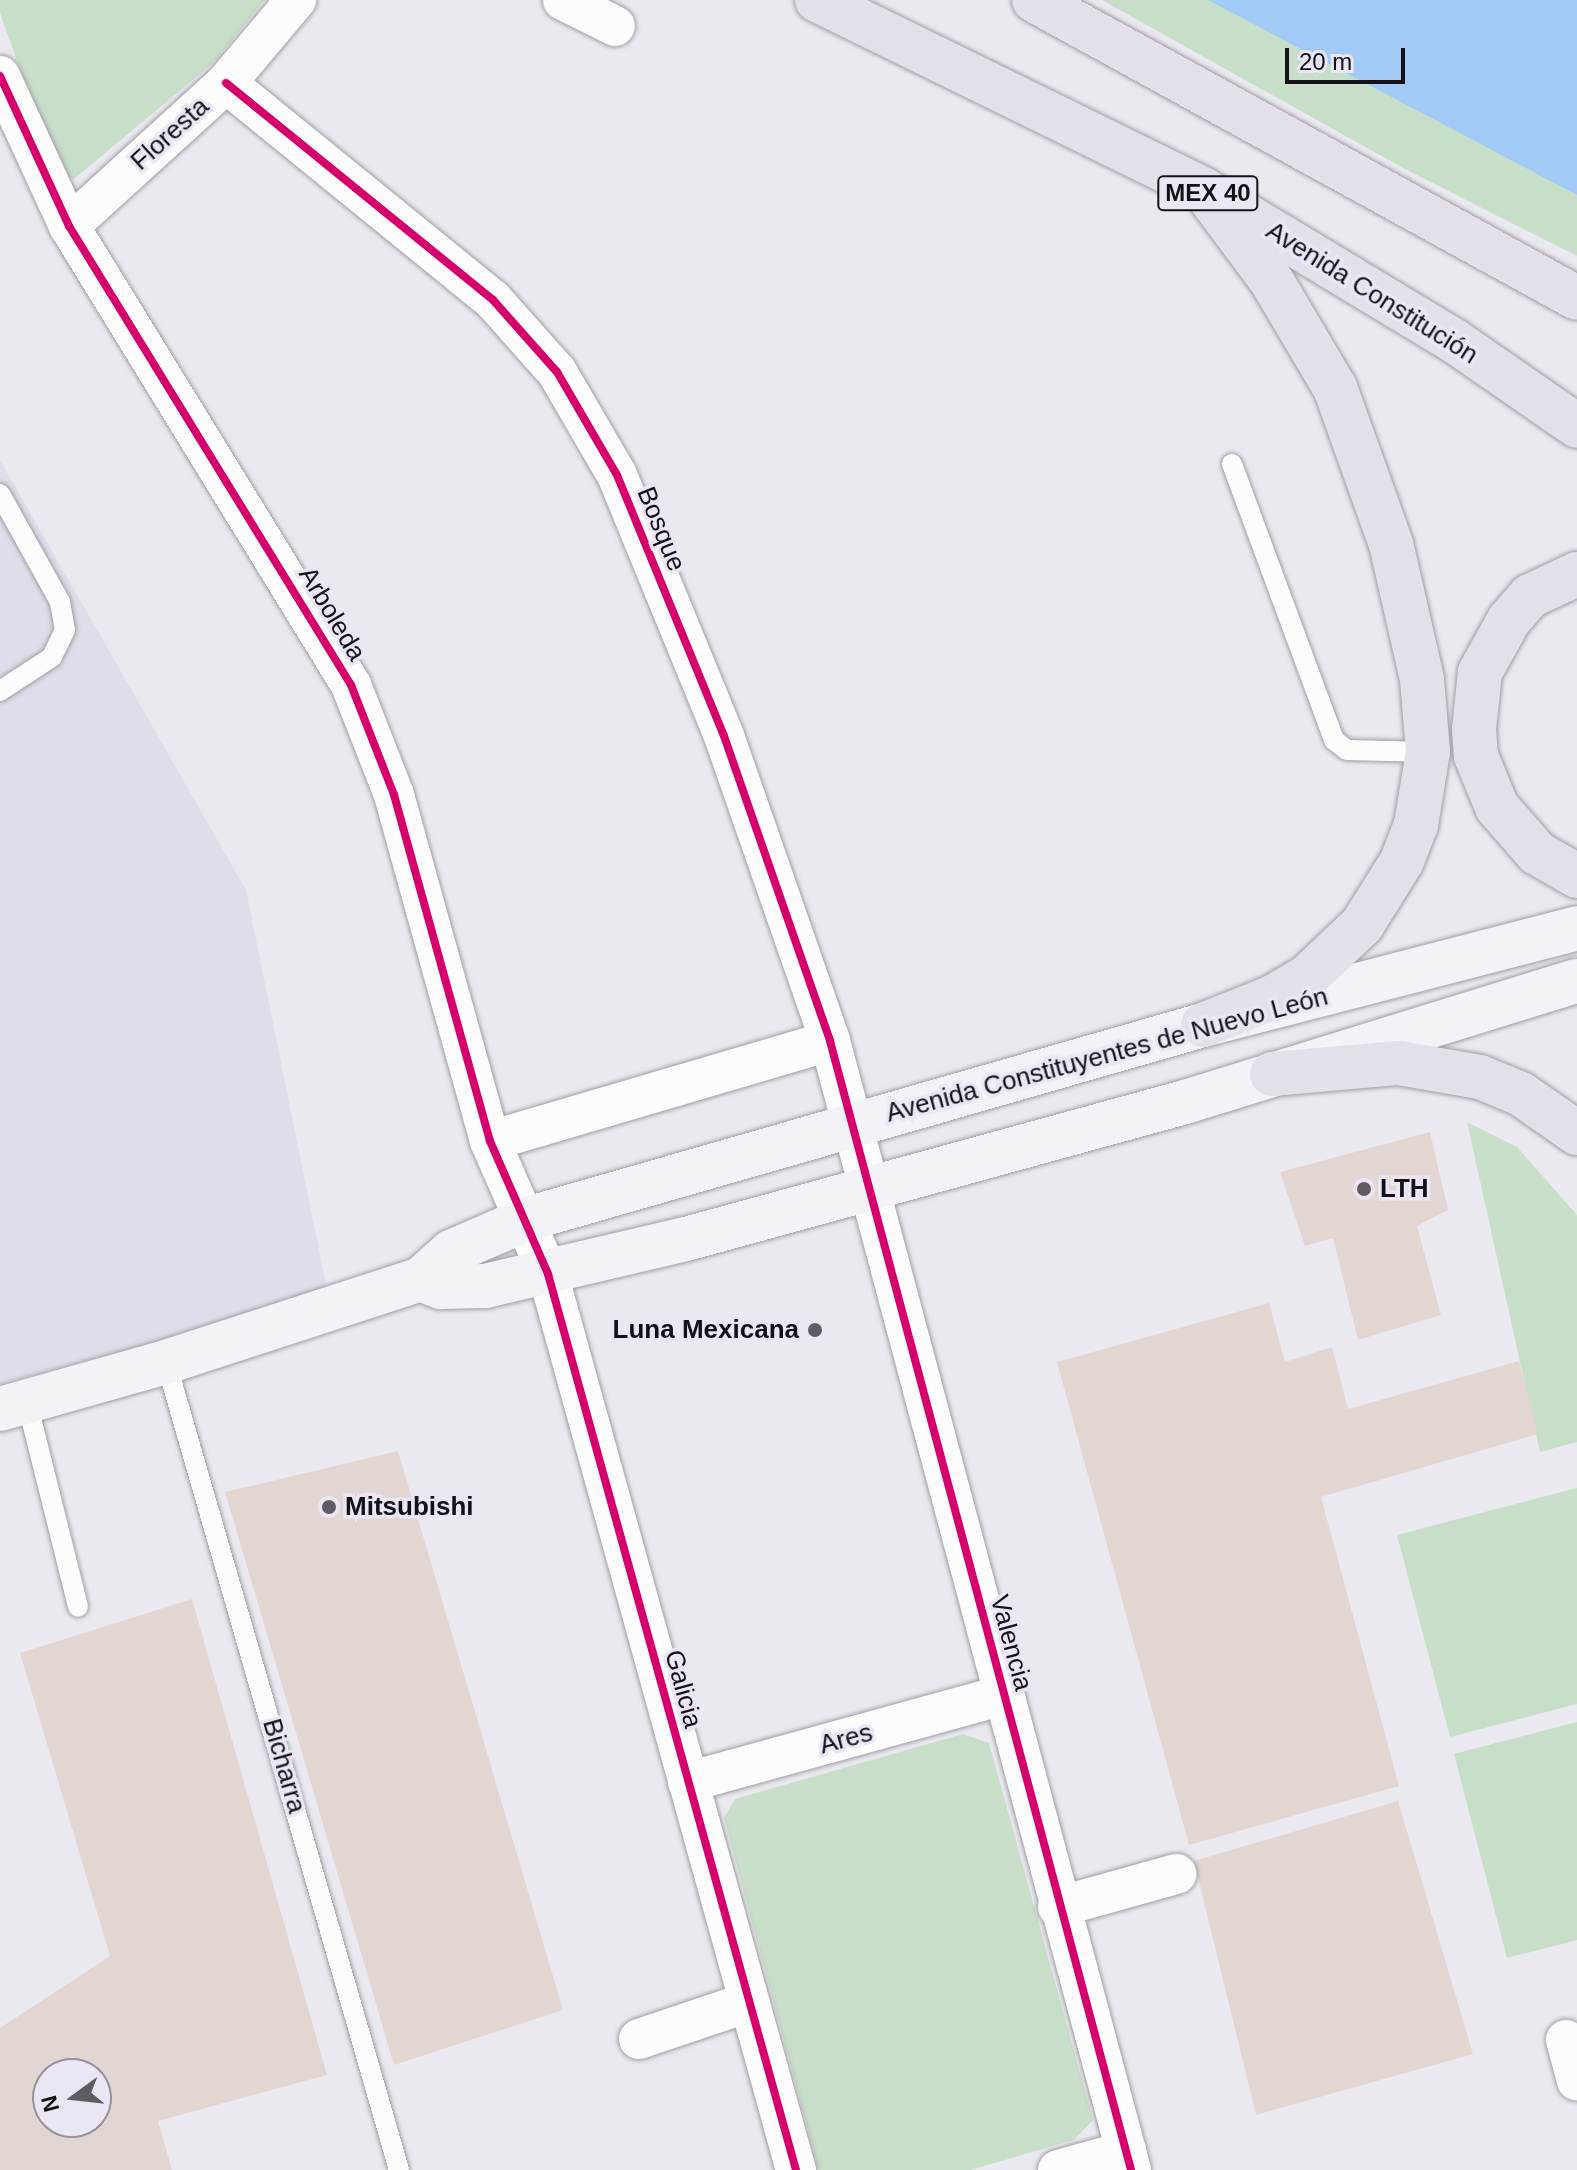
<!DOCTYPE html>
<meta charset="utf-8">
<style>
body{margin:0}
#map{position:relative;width:1577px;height:2170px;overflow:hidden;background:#ebe9f0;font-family:Helvetica,sans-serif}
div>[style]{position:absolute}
.built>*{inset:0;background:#e0dcea}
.green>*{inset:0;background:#c7dec9}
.water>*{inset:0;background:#a1cbf6}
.building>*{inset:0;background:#e3d6d2}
.roads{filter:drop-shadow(0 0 2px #a09ea4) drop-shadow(0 0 2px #a09ea4)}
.service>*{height:20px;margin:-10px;padding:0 10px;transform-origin:10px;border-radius:10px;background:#fcfcfd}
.minor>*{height:40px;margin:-20px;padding:0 20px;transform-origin:20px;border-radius:20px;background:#fcfcfd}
.secondary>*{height:44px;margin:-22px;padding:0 22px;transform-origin:22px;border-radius:22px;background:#f3f2f6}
.trunk>*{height:44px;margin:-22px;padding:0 22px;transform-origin:22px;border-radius:22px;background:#e4e0ea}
.cycleway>*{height:8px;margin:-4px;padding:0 4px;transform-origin:4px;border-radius:4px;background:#d6006c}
.dots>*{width:22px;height:22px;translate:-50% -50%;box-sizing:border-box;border:4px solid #eae6f3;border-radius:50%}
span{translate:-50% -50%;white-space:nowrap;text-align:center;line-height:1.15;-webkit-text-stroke:7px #eae6f3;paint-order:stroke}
.shield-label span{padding:2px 6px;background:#eae6f3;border:2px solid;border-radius:6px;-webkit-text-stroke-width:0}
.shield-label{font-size:24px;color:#131116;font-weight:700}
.street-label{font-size:26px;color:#131116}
.poi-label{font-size:26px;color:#131116;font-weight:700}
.left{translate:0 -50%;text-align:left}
.right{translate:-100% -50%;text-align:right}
.north{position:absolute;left:32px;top:2058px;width:80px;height:80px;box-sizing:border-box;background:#eae6f3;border:2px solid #94919b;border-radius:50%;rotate:255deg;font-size:22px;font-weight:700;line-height:32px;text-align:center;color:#131116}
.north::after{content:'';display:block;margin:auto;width:28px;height:36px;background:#5f5d62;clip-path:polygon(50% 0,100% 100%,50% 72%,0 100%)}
.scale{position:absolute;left:1285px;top:48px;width:120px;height:36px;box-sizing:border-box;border:4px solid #131116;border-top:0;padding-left:10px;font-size:24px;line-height:28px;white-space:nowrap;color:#131116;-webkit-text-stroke:6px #eae6f3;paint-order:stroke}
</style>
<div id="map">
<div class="built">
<div style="clip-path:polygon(0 460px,246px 890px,328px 1294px,0 1384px)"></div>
</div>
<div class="green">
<div style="clip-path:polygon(0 0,265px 0,213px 63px,74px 179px,58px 174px,0 13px)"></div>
<div style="clip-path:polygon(1102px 0,1577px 0,1577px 256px,1403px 168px)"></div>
<div style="clip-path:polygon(1467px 1122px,1517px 1147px,1577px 1215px,1577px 1442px,1540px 1452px)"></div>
<div style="clip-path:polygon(1577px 1488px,1577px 1704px,1450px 1737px,1397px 1535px)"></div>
<div style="clip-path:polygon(1577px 1722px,1577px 1940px,1507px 1958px,1454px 1754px)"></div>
<div style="clip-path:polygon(963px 1734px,989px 1743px,1093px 2120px,1074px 2140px,970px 2170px,819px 2170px,724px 1818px,735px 1799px)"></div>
</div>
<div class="water">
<div style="clip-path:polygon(1208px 0,1577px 0,1577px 195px)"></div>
</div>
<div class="building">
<div style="clip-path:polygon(1430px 1132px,1448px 1210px,1417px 1226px,1441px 1315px,1358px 1340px,1333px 1238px,1305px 1246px,1280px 1172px)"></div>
<div style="clip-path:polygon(1269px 1303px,1285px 1362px,1332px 1347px,1348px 1409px,1519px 1361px,1538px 1434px,1321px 1497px,1399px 1786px,1189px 1845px,1057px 1362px)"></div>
<div style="clip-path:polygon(398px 1451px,563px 2010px,394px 2065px,225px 1492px)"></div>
<div style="clip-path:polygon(evenodd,192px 1599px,327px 2075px,158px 2121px,172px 2170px,0 2170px,0 2028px,110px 1956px,20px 1653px,192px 1599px,48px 2074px,96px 2074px,96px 2122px,48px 2122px,48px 2074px)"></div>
<div style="clip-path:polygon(1398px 1801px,1473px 2054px,1256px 2115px,1194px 1861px)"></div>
</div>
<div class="roads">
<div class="service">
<div style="left:1232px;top:464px;width:294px;rotate:69.7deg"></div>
<div style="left:1334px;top:740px;width:16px;rotate:38deg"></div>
<div style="left:1347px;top:750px;width:81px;rotate:1.4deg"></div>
<div style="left:0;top:494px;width:124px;rotate:60.9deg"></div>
<div style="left:60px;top:602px;width:28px;rotate:80deg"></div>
<div style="left:65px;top:630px;width:30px;rotate:116deg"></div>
<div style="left:52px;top:657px;width:62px;rotate:146.8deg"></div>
<div style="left:166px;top:1362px;width:841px;rotate:73.91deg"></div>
<div style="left:27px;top:1402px;width:211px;rotate:76deg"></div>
</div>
<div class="minor">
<div style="left:563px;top:0;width:58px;rotate:26.6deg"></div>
<div style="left:0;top:76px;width:165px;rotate:65.3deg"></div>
<div style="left:69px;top:226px;width:539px;rotate:58.43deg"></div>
<div style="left:351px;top:685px;width:118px;rotate:68.6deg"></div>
<div style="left:394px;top:795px;width:359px;rotate:74.5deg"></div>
<div style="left:490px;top:1141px;width:145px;rotate:66.4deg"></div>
<div style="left:548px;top:1274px;width:930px;rotate:74.53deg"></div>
<div style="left:226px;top:83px;width:344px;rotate:39.1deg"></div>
<div style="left:493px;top:300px;width:96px;rotate:48.4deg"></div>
<div style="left:557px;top:372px;width:119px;rotate:59.8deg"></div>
<div style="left:617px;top:475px;width:282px;rotate:67.7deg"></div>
<div style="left:724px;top:736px;width:323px;rotate:70.8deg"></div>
<div style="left:830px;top:1041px;width:1168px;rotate:75.07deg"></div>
<div style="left:69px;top:226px;width:212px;rotate:-42.3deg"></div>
<div style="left:226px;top:83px;width:109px;rotate:-49.9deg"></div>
<div style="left:490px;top:1141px;width:354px;rotate:-16.4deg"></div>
<div style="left:688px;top:1782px;width:328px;rotate:-15.4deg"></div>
<div style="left:1058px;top:1907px;width:123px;rotate:-15.6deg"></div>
<div style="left:639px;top:2039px;width:116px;rotate:-18.6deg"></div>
<div style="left:1566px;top:2040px;width:42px;rotate:75deg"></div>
<div style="left:1058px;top:2170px;width:71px;rotate:-15.6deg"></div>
</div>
<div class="secondary">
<div style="left:421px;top:1279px;width:22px;rotate:22deg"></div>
<div style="left:441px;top:1287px;width:44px;rotate:-1.3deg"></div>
<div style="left:485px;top:1286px;width:206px;rotate:-13.2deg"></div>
<div style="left:686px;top:1239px;width:517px;rotate:-15.35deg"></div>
<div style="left:1185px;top:1102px;width:410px;rotate:-17.2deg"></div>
<div style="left:0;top:1409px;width:173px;rotate:-15.8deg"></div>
<div style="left:166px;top:1362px;width:268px;rotate:-18deg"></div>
<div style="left:421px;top:1279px;width:40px;rotate:-42deg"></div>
<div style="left:451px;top:1252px;width:83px;rotate:-23.5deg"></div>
<div style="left:527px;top:1219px;width:703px;rotate:-16.01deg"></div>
<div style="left:1203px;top:1025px;width:386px;rotate:-14.5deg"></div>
</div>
<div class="trunk">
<div style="left:817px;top:0;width:431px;rotate:26.1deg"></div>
<div style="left:1204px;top:190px;width:291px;rotate:31.1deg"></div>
<div style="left:1453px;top:340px;width:151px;rotate:34.7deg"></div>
<div style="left:1034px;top:0;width:619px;rotate:28.76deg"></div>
<div style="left:1577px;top:574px;width:52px;rotate:154.9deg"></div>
<div style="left:1530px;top:596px;width:32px;rotate:131deg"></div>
<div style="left:1509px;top:620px;width:60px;rotate:119.1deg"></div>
<div style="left:1480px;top:672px;width:57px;rotate:96deg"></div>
<div style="left:1474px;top:729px;width:27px;rotate:86deg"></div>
<div style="left:1476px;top:756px;width:55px;rotate:67.6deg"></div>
<div style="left:1497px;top:807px;width:61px;rotate:49deg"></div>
<div style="left:1537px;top:853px;width:46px;rotate:29.9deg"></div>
<div style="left:1203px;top:1025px;width:73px;rotate:-21.7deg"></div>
<div style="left:1271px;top:998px;width:42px;rotate:-30.3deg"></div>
<div style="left:1307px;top:977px;width:76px;rotate:-43.4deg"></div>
<div style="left:1362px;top:925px;width:75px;rotate:-58deg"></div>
<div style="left:1402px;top:861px;width:39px;rotate:-69deg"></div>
<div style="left:1416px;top:825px;width:74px;rotate:-80.7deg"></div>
<div style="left:1428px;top:752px;width:73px;rotate:-94.7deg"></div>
<div style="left:1422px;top:679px;width:139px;rotate:-102.9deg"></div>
<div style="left:1391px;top:544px;width:166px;rotate:-109.7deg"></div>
<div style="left:1335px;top:388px;width:122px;rotate:-120.6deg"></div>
<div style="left:1273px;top:283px;width:116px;rotate:-126.6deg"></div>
<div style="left:1272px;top:1074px;width:127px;rotate:-5deg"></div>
<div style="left:1399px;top:1063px;width:82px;rotate:9.8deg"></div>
<div style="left:1480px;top:1077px;width:44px;rotate:22.5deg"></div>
<div style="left:1521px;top:1094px;width:68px;rotate:34.9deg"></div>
</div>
</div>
<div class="cycleway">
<div style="left:0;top:76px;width:165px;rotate:65.3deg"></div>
<div style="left:69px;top:226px;width:539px;rotate:58.43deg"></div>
<div style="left:351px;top:685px;width:118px;rotate:68.6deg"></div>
<div style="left:394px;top:795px;width:359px;rotate:74.5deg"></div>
<div style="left:490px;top:1141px;width:145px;rotate:66.4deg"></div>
<div style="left:548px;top:1274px;width:930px;rotate:74.53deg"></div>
<div style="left:226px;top:83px;width:344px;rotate:39.1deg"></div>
<div style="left:493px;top:300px;width:96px;rotate:48.4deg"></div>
<div style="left:557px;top:372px;width:119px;rotate:59.8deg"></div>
<div style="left:617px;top:475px;width:282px;rotate:67.7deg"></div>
<div style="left:724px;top:736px;width:323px;rotate:70.8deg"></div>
<div style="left:830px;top:1041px;width:1168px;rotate:75.07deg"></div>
</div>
<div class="dots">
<div style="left:1364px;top:1189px;background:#5f5d62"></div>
<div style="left:815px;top:1330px;background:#5f5d62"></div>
<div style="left:329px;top:1507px;background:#5f5d62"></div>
</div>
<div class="shield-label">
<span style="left:1208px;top:193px">MEX 40</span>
</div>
<div class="street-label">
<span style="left:170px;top:134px;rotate:-42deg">Floresta</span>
<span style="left:1372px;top:293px;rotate:32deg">Avenida Constitución</span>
<span style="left:661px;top:529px;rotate:68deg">Bosque</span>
<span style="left:332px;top:614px;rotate:59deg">Arboleda</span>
<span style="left:1107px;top:1055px;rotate:-15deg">Avenida Constituyentes de Nuevo León</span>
<span style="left:1011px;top:1643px;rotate:75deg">Valencia</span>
<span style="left:683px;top:1689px;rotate:75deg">Galicia</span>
<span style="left:846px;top:1739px;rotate:-15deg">Ares</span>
<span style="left:284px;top:1766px;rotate:74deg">Bicharra</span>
</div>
<div class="poi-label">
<span class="left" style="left:1380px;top:1189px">LTH</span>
<span class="right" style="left:799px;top:1330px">Luna Mexicana</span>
<span class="left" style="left:345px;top:1507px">Mitsubishi</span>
</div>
<div class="north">N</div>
<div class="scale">20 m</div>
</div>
